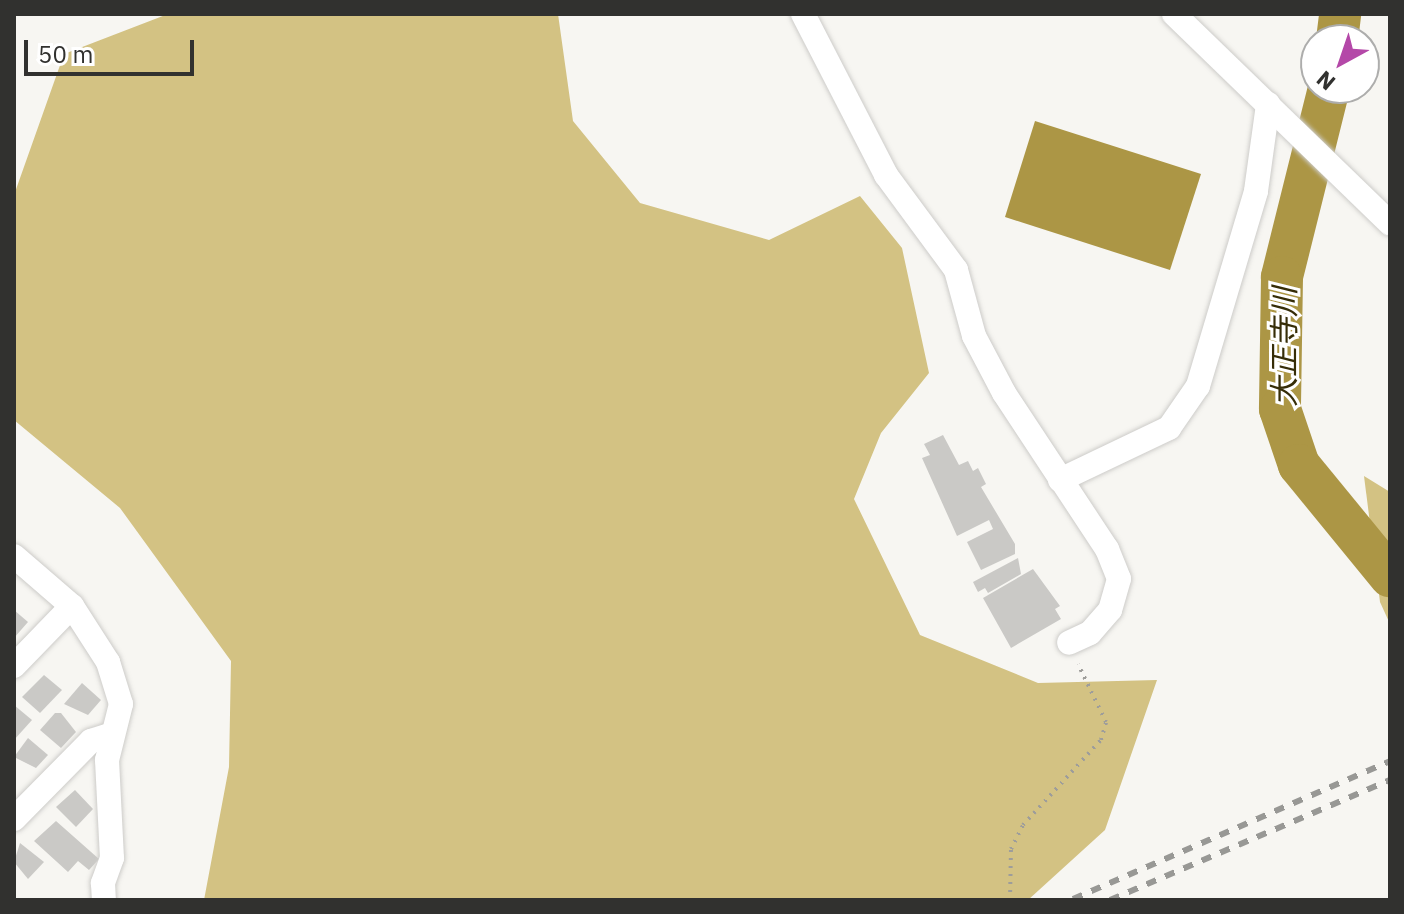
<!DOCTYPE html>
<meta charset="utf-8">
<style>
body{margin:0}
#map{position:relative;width:1404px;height:914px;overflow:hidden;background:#f7f6f2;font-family:"IBM Plex Sans","Noto Sans JP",sans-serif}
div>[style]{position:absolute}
.green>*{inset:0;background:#d3c283}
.water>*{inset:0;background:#ac9645}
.river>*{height:42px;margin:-21px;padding:0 21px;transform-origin:21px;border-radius:21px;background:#ac9645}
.building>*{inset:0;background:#cac9c6}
.path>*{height:4px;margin-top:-2px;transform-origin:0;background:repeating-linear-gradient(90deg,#9e9d9a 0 2px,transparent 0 8px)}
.roads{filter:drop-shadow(0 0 2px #cdccc9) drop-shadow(0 0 2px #cdccc9)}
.street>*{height:24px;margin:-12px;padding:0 12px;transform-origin:12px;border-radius:12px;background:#fff}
.rail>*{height:6px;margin-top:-3px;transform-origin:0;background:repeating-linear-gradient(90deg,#989895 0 10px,transparent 0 20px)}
span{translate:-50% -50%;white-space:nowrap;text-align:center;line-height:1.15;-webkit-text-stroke:6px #fff;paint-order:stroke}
.water-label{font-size:30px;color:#362d08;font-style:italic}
.frame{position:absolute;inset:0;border:16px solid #31312f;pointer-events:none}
.north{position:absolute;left:1300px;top:24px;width:80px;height:80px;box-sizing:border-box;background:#fff;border:2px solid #adadac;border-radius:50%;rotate:220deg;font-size:22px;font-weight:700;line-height:32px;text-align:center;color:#31312f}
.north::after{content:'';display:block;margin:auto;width:28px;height:36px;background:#b448a8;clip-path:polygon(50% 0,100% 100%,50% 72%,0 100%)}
.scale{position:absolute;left:24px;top:40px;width:170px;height:36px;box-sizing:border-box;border:4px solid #31312f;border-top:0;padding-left:10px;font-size:24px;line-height:28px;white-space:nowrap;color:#31312f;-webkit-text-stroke:6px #fff;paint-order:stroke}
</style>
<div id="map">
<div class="green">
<div style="clip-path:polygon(168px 14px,558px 14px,573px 121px,640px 203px,769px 240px,860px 196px,902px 248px,929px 373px,881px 433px,854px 499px,920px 635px,1038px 683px,1157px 680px,1105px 830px,1028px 900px,204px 900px,229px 767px,231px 661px,120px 508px,14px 420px,14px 195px,64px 54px)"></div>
<div style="clip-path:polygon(1364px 476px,1390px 492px,1390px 624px,1380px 602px)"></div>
</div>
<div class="water">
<div style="clip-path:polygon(1035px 121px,1201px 174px,1170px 270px,1005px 217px)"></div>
</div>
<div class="river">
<div style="left:1337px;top:40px;width:26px;rotate:-83deg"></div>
<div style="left:1329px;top:88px;width:195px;rotate:104deg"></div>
<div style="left:1282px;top:277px;width:132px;rotate:90.9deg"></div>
<div style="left:1280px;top:409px;width:59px;rotate:71.3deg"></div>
<div style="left:1299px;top:465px;width:144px;rotate:50.7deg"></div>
</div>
<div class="building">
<div style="clip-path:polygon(943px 435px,959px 465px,968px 461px,973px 471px,978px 468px,986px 484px,981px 487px,1015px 544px,1015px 554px,981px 570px,967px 542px,993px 529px,989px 520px,957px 536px,922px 458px,930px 455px,924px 444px)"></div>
<div style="clip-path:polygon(1018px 558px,1021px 574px,988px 593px,985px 588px,978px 592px,973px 582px)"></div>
<div style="clip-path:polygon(1033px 569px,1060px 606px,1055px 609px,1061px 619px,1011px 648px,983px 598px)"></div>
<div style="clip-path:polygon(14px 610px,28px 622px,14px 638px)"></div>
<div style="clip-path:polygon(44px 675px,62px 690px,40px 713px,22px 697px)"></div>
<div style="clip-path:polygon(82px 683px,101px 700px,88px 715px,64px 704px)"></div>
<div style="clip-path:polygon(14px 705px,32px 720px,14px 740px)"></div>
<div style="clip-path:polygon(55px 713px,61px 713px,76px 732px,61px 748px,40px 730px)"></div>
<div style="clip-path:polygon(28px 738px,48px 755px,36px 768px,14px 757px)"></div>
<div style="clip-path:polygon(75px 790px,93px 809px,76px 827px,56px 807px)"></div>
<div style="clip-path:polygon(56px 821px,99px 859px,89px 870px,78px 861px,68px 872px,34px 841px)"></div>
<div style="clip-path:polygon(20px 843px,44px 862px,28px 879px,14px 862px)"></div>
</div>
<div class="path">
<div style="left:1010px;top:900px;width:51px;rotate:-88.9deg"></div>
<div style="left:1011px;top:849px;width:27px;rotate:-63deg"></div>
<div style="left:1023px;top:825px;width:115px;rotate:-47.5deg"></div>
<div style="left:1101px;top:740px;width:19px;rotate:-74deg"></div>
<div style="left:1106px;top:722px;width:64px;rotate:-115.8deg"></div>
</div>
<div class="roads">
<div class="street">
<div style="left:803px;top:14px;width:181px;rotate:62.7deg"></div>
<div style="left:886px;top:175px;width:118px;rotate:53.6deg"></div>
<div style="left:956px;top:270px;width:68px;rotate:74.7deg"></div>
<div style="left:974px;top:336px;width:64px;rotate:62.2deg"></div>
<div style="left:1004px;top:393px;width:187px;rotate:56.6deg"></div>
<div style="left:1107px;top:549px;width:32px;rotate:68deg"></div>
<div style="left:1119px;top:579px;width:32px;rotate:106deg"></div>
<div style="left:1110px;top:610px;width:30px;rotate:131deg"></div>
<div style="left:1090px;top:633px;width:23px;rotate:155deg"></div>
<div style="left:1174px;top:14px;width:301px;rotate:44.1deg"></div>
<div style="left:1060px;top:480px;width:121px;rotate:-25.5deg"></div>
<div style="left:1169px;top:428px;width:51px;rotate:-55.4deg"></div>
<div style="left:1198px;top:386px;width:203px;rotate:-73.4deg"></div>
<div style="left:1256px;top:191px;width:88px;rotate:-82.1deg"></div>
<div style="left:14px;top:556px;width:77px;rotate:40.8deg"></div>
<div style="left:72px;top:606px;width:67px;rotate:57.3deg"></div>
<div style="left:108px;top:662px;width:44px;rotate:72.8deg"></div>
<div style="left:121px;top:704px;width:58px;rotate:104deg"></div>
<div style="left:107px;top:760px;width:98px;rotate:87.1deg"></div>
<div style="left:112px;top:858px;width:27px;rotate:110deg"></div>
<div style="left:103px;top:883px;width:17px;rotate:87deg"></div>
<div style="left:14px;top:666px;width:83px;rotate:-46deg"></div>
<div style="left:14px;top:819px;width:110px;rotate:-45.4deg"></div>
<div style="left:91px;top:741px;width:19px;rotate:-18deg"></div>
</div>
</div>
<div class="rail">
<div style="left:1073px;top:899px;width:346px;rotate:-23.5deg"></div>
<div style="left:1110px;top:900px;width:305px;rotate:-23.2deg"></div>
</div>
<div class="water-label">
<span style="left:1284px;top:347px;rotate:-90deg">大正寺川</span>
</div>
<div class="frame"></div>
<div class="north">N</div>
<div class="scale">50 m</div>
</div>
